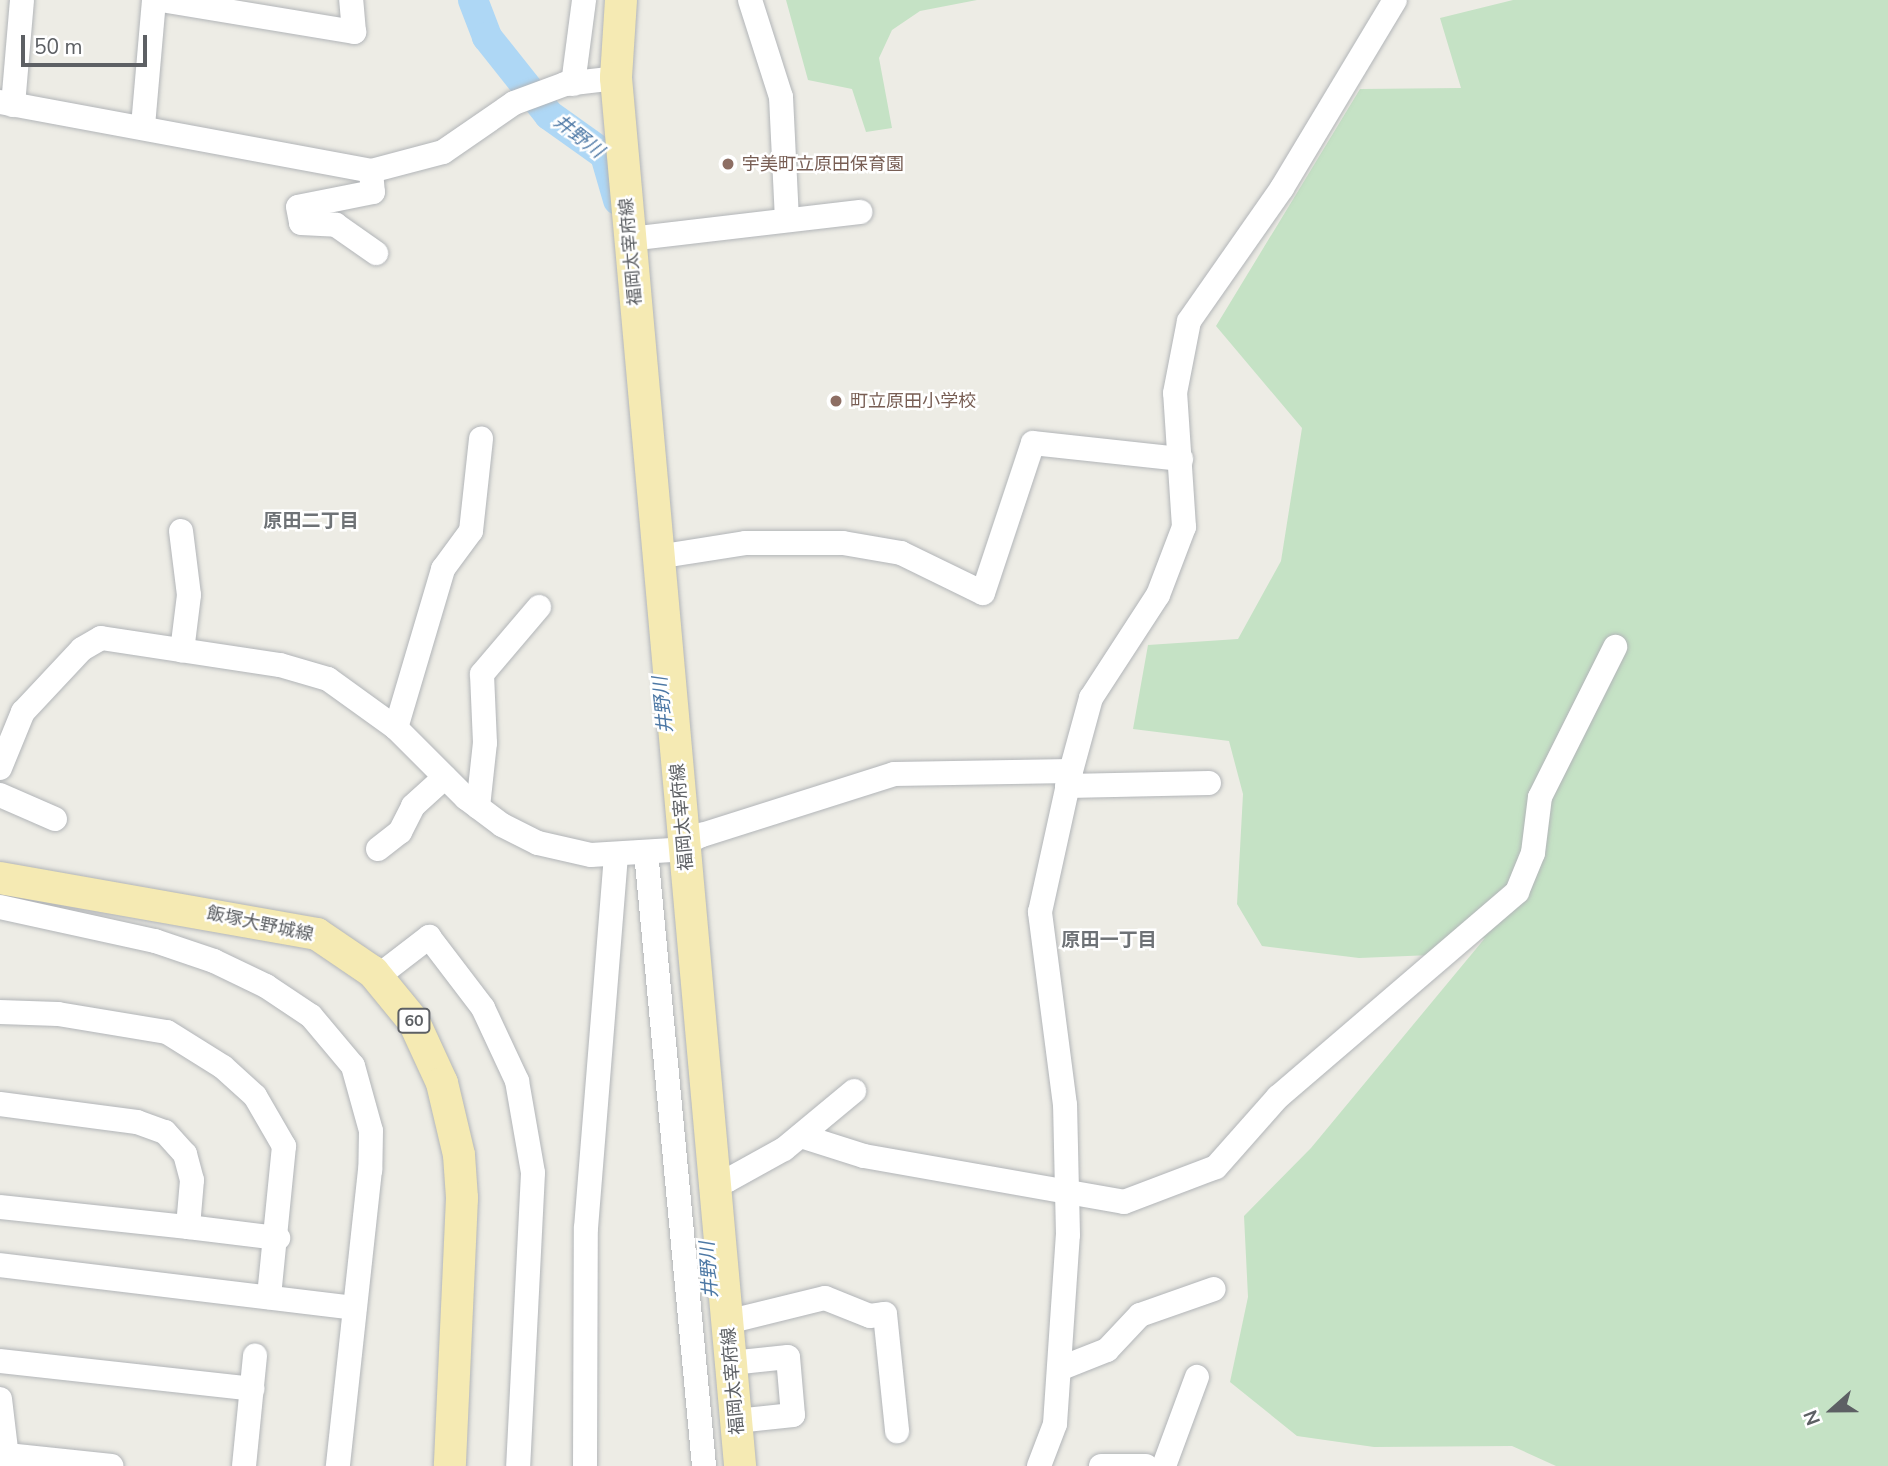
<!DOCTYPE html>
<meta charset="utf-8">
<style>
body{margin:0}
#map{position:relative;width:1888px;height:1466px;overflow:hidden;background:#edece5;font-family:"Nunito Sans","Noto Sans JP",sans-serif}
div>[style]{position:absolute}
.green>*{inset:0;background:#c5e2c5}
.river>*{height:30px;margin:-15px;padding:0 15px;transform-origin:15px;border-radius:15px;background:#aed7f5}
.roads{filter:drop-shadow(0 0 2px #b2b5b8) drop-shadow(0 0 2px #b2b5b8)}
.minor>*{height:24px;margin:-12px;padding:0 12px;transform-origin:12px;border-radius:12px;background:#fff}
.major>*{height:32px;margin:-16px;padding:0 16px;transform-origin:16px;border-radius:16px;background:#f5eab3}
.dots>*{width:19px;height:19px;translate:-50% -50%;box-sizing:border-box;border:4px solid #fff;border-radius:50%}
span{translate:-50% -50%;white-space:nowrap;text-align:center;line-height:1.15;-webkit-text-stroke:5px #fff;paint-order:stroke}
.shield-label span{padding:2px 5px;background:#fff;border:2px solid;border-radius:5px;-webkit-text-stroke-width:0}
.shield-label{font-size:16px;color:#5d6064;font-weight:700}
.education-label{font-size:18px;color:#785e54}
.left{translate:0 -50%;text-align:left}
.street-label{font-size:18px;color:#5d6064}
.water-label{font-size:19px;color:#4d78a5;font-style:italic}
.neighbourhood-label{font-size:19px;color:#6e7276;font-weight:700}
.north{position:absolute;left:1797px;top:1375px;width:70px;height:70px;-webkit-text-stroke:5px #fff;paint-order:stroke;rotate:249deg;font-size:19px;font-weight:700;line-height:28px;text-align:center;color:#5d6064}
.north::after{content:'';display:block;margin:auto;width:24px;height:32px;background:#5d6064;clip-path:polygon(50% 0,100% 100%,50% 72%,0 100%)}
.scale{position:absolute;left:21px;top:35px;width:126px;height:32px;box-sizing:border-box;border:4px solid #5d6064;border-top:0;padding-left:9px;font-size:21px;line-height:24px;white-space:nowrap;color:#5d6064;-webkit-text-stroke:5px #fff;paint-order:stroke}
</style>
<div id="map">
<div class="green">
<div style="clip-path:polygon(786px 0,977px 0,920px 11px,892px 30px,879px 58px,892px 128px,866px 132px,852px 89px,808px 80px)"></div>
<div style="clip-path:polygon(1513px 0,1888px 0,1888px 1466px,1556px 1466px,1512px 1446px,1374px 1447px,1297px 1436px,1230px 1382px,1248px 1297px,1244px 1216px,1311px 1148px,1485px 938px,1432px 955px,1359px 958px,1262px 946px,1237px 904px,1243px 794px,1229px 741px,1133px 729px,1148px 645px,1238px 639px,1281px 561px,1302px 428px,1216px 326px,1360px 89px,1461px 88px,1440px 18px)"></div>
</div>
<div class="river">
<div style="left:473px;top:0;width:40px;rotate:69deg"></div>
<div style="left:487px;top:37px;width:100px;rotate:51.5deg"></div>
<div style="left:549px;top:115px;width:69px;rotate:35.5deg"></div>
<div style="left:605px;top:155px;width:47px;rotate:73.9deg"></div>
</div>
<div class="roads">
<div class="minor">
<div style="left:161px;top:0;width:196px;rotate:9.4deg"></div>
<div style="left:354px;top:32px;width:32px;rotate:-95deg"></div>
<div style="left:750px;top:0;width:102px;rotate:72.3deg"></div>
<div style="left:781px;top:97px;width:123px;rotate:87.2deg"></div>
<div style="left:573px;top:84px;width:85px;rotate:-82.5deg"></div>
<div style="left:0;top:102px;width:377px;rotate:10.5deg"></div>
<div style="left:371px;top:171px;width:74px;rotate:-14.8deg"></div>
<div style="left:443px;top:152px;width:86px;rotate:-34.6deg"></div>
<div style="left:514px;top:103px;width:54px;rotate:-20.4deg"></div>
<div style="left:565px;top:84px;width:51px;rotate:-6.7deg"></div>
<div style="left:13px;top:105px;width:105px;rotate:-85.1deg"></div>
<div style="left:143px;top:126px;width:126px;rotate:-85deg"></div>
<div style="left:371px;top:171px;width:21px;rotate:85deg"></div>
<div style="left:373px;top:192px;width:76px;rotate:168.7deg"></div>
<div style="left:298px;top:207px;width:16px;rotate:79deg"></div>
<div style="left:301px;top:223px;width:35px;rotate:3deg"></div>
<div style="left:336px;top:225px;width:49px;rotate:35deg"></div>
<div style="left:630px;top:239px;width:232px;rotate:-6.7deg"></div>
<div style="left:181px;top:531px;width:64px;rotate:82.9deg"></div>
<div style="left:189px;top:595px;width:56px;rotate:97.1deg"></div>
<div style="left:657px;top:557px;width:89px;rotate:-9deg"></div>
<div style="left:745px;top:543px;width:98px"></div>
<div style="left:843px;top:543px;width:59px;rotate:9.8deg"></div>
<div style="left:901px;top:553px;width:91px;rotate:26deg"></div>
<div style="left:983px;top:593px;width:158px;rotate:-71.6deg"></div>
<div style="left:1033px;top:443px;width:149px;rotate:6.2deg"></div>
<div style="left:396px;top:728px;width:166px;rotate:-73.5deg"></div>
<div style="left:443px;top:569px;width:47px;rotate:-53.6deg"></div>
<div style="left:471px;top:531px;width:93px;rotate:-83.8deg"></div>
<div style="left:0;top:768px;width:61px;rotate:-67.7deg"></div>
<div style="left:23px;top:712px;width:86px;rotate:-46.9deg"></div>
<div style="left:82px;top:649px;width:22px;rotate:-30deg"></div>
<div style="left:101px;top:638px;width:181px;rotate:8.6deg"></div>
<div style="left:280px;top:665px;width:50px;rotate:16.3deg"></div>
<div style="left:328px;top:679px;width:84px;rotate:35.8deg"></div>
<div style="left:396px;top:728px;width:99px;rotate:45deg"></div>
<div style="left:466px;top:798px;width:45px;rotate:36.9deg"></div>
<div style="left:502px;top:825px;width:40px;rotate:26.6deg"></div>
<div style="left:538px;top:843px;width:54px;rotate:12.8deg"></div>
<div style="left:591px;top:855px;width:81px;rotate:-3.5deg"></div>
<div style="left:672px;top:850px;width:34px;rotate:-27deg"></div>
<div style="left:702px;top:835px;width:201px;rotate:-17.6deg"></div>
<div style="left:894px;top:774px;width:177px;rotate:-1deg"></div>
<div style="left:1067px;top:786px;width:142px;rotate:-1.2deg"></div>
<div style="left:0;top:795px;width:60px;rotate:23.6deg"></div>
<div style="left:478px;top:807px;width:64px;rotate:-83.8deg"></div>
<div style="left:485px;top:743px;width:69px;rotate:-92.5deg"></div>
<div style="left:482px;top:674px;width:88px;rotate:-49.6deg"></div>
<div style="left:378px;top:849px;width:28px;rotate:-38deg"></div>
<div style="left:400px;top:832px;width:29px;rotate:-63deg"></div>
<div style="left:413px;top:806px;width:43px;rotate:-42.2deg"></div>
<div style="left:646px;top:852px;width:617px;rotate:84.6deg"></div>
<div style="left:0;top:907px;width:159px;rotate:12.4deg"></div>
<div style="left:155px;top:941px;width:62px;rotate:18.7deg"></div>
<div style="left:214px;top:961px;width:58px;rotate:25.7deg"></div>
<div style="left:266px;top:986px;width:54px;rotate:33.7deg"></div>
<div style="left:311px;top:1016px;width:65px;rotate:50deg"></div>
<div style="left:353px;top:1066px;width:67px;rotate:74.5deg"></div>
<div style="left:371px;top:1131px;width:39px;rotate:91deg"></div>
<div style="left:370px;top:1170px;width:298px;rotate:96.2deg"></div>
<div style="left:377px;top:977px;width:66px;rotate:-37.6deg"></div>
<div style="left:429px;top:937px;width:89px;rotate:52.7deg"></div>
<div style="left:483px;top:1008px;width:81px;rotate:65deg"></div>
<div style="left:517px;top:1081px;width:93px;rotate:80.1deg"></div>
<div style="left:533px;top:1173px;width:293px;rotate:92.9deg"></div>
<div style="left:0;top:1012px;width:58px;rotate:2deg"></div>
<div style="left:58px;top:1014px;width:110px;rotate:9.4deg"></div>
<div style="left:167px;top:1032px;width:66px;rotate:32deg"></div>
<div style="left:223px;top:1067px;width:43px;rotate:42.2deg"></div>
<div style="left:255px;top:1096px;width:58px;rotate:59.9deg"></div>
<div style="left:284px;top:1146px;width:152px;rotate:95.7deg"></div>
<div style="left:0;top:1104px;width:138px;rotate:7.5deg"></div>
<div style="left:137px;top:1122px;width:30px;rotate:20deg"></div>
<div style="left:165px;top:1132px;width:30px;rotate:48deg"></div>
<div style="left:185px;top:1154px;width:27px;rotate:75deg"></div>
<div style="left:192px;top:1180px;width:47px;rotate:94.9deg"></div>
<div style="left:188px;top:1227px;width:91px;rotate:7deg"></div>
<div style="left:801px;top:1136px;width:66px;rotate:17.6deg"></div>
<div style="left:864px;top:1156px;width:264px;rotate:10deg"></div>
<div style="left:1124px;top:1202px;width:98px;rotate:-20.8deg"></div>
<div style="left:1216px;top:1167px;width:94px;rotate:-48.5deg"></div>
<div style="left:1278px;top:1097px;width:315px;rotate:-40.6deg"></div>
<div style="left:1517px;top:892px;width:42px;rotate:-67.7deg"></div>
<div style="left:1533px;top:853px;width:56px;rotate:-82.9deg"></div>
<div style="left:1540px;top:797px;width:168px;rotate:-63.4deg"></div>
<div style="left:715px;top:1182px;width:13px;rotate:-9deg"></div>
<div style="left:728px;top:1180px;width:64px;rotate:-29deg"></div>
<div style="left:784px;top:1149px;width:91px;rotate:-39.6deg"></div>
<div style="left:0;top:1207px;width:189px;rotate:6.1deg"></div>
<div style="left:0;top:1265px;width:357px;rotate:6.9deg"></div>
<div style="left:727px;top:1322px;width:101px;rotate:-13.8deg"></div>
<div style="left:825px;top:1298px;width:48px;rotate:21.8deg"></div>
<div style="left:870px;top:1316px;width:15px;rotate:-8deg"></div>
<div style="left:885px;top:1314px;width:118px;rotate:84.1deg"></div>
<div style="left:0;top:1361px;width:254px;rotate:6.3deg"></div>
<div style="left:731px;top:1363px;width:57px;rotate:-6deg"></div>
<div style="left:788px;top:1357px;width:58px;rotate:85.1deg"></div>
<div style="left:793px;top:1415px;width:57px;rotate:174deg"></div>
<div style="left:1059px;top:1369px;width:52px;rotate:-21.6deg"></div>
<div style="left:1107px;top:1350px;width:48px;rotate:-46.7deg"></div>
<div style="left:1140px;top:1315px;width:78px;rotate:-19.4deg"></div>
<div style="left:0;top:1399px;width:67px;rotate:83.2deg"></div>
<div style="left:7px;top:1455px;width:105px;rotate:6deg"></div>
<div style="left:244px;top:1466px;width:111px;rotate:-84.3deg"></div>
<div style="left:585px;top:1466px;width:238px;rotate:-89.8deg"></div>
<div style="left:586px;top:1228px;width:374px;rotate:-85.4deg"></div>
<div style="left:1039px;top:1466px;width:45px;rotate:-69.1deg"></div>
<div style="left:1055px;top:1424px;width:189px;rotate:-86.1deg"></div>
<div style="left:1068px;top:1235px;width:130px;rotate:-91.3deg"></div>
<div style="left:1065px;top:1105px;width:195px;rotate:-97.4deg"></div>
<div style="left:1040px;top:912px;width:144px;rotate:-77.6deg"></div>
<div style="left:1071px;top:771px;width:76px;rotate:-74.7deg"></div>
<div style="left:1091px;top:698px;width:123px;rotate:-57deg"></div>
<div style="left:1158px;top:595px;width:73px;rotate:-69.1deg"></div>
<div style="left:1184px;top:527px;width:134px;rotate:-93.8deg"></div>
<div style="left:1175px;top:393px;width:73px;rotate:-79deg"></div>
<div style="left:1189px;top:321px;width:162px;rotate:-55deg"></div>
<div style="left:1282px;top:188px;width:219px;rotate:-59deg"></div>
<div style="left:1101px;top:1466px;width:45px"></div>
<div style="left:1164px;top:1466px;width:95px;rotate:-69.7deg"></div>
</div>
<div class="major">
<div style="left:621px;top:0;width:78px;rotate:93.7deg"></div>
<div style="left:616px;top:78px;width:1394px;rotate:84.89deg"></div>
<div style="left:0;top:878px;width:322px;rotate:10deg"></div>
<div style="left:317px;top:934px;width:68px;rotate:34.2deg"></div>
<div style="left:373px;top:972px;width:65px;rotate:50.6deg"></div>
<div style="left:414px;top:1022px;width:67px;rotate:65.3deg"></div>
<div style="left:442px;top:1083px;width:74px;rotate:76.7deg"></div>
<div style="left:459px;top:1155px;width:43px;rotate:86deg"></div>
<div style="left:462px;top:1198px;width:268px;rotate:92.6deg"></div>
</div>
</div>
<div class="dots">
<div style="left:728px;top:164px;background:#8d6e63"></div>
<div style="left:836px;top:401px;background:#8d6e63"></div>
</div>
<div class="shield-label">
<span style="left:414px;top:1021px">60</span>
</div>
<div class="education-label">
<span class="left" style="left:742px;top:164px">宇美町立原田保育園</span>
<span class="left" style="left:850px;top:401px">町立原田小学校</span>
</div>
<div class="street-label">
<span style="left:631px;top:252px;rotate:-95deg">福岡太宰府線</span>
<span style="left:682px;top:817px;rotate:-95deg">福岡太宰府線</span>
<span style="left:260px;top:924px;rotate:12deg">飯塚大野城線</span>
<span style="left:733px;top:1381px;rotate:-95deg">福岡太宰府線</span>
</div>
<div class="water-label">
<span style="left:578px;top:137px;rotate:38deg">井野川</span>
<span style="left:664px;top:705px;rotate:-96deg">井野川</span>
<span style="left:710px;top:1270px;rotate:-94deg">井野川</span>
</div>
<div class="neighbourhood-label">
<span style="left:311px;top:522px">原田二丁目</span>
<span style="left:1109px;top:941px">原田一丁目</span>
</div>
<div class="north">N</div>
<div class="scale">50 m</div>
</div>
